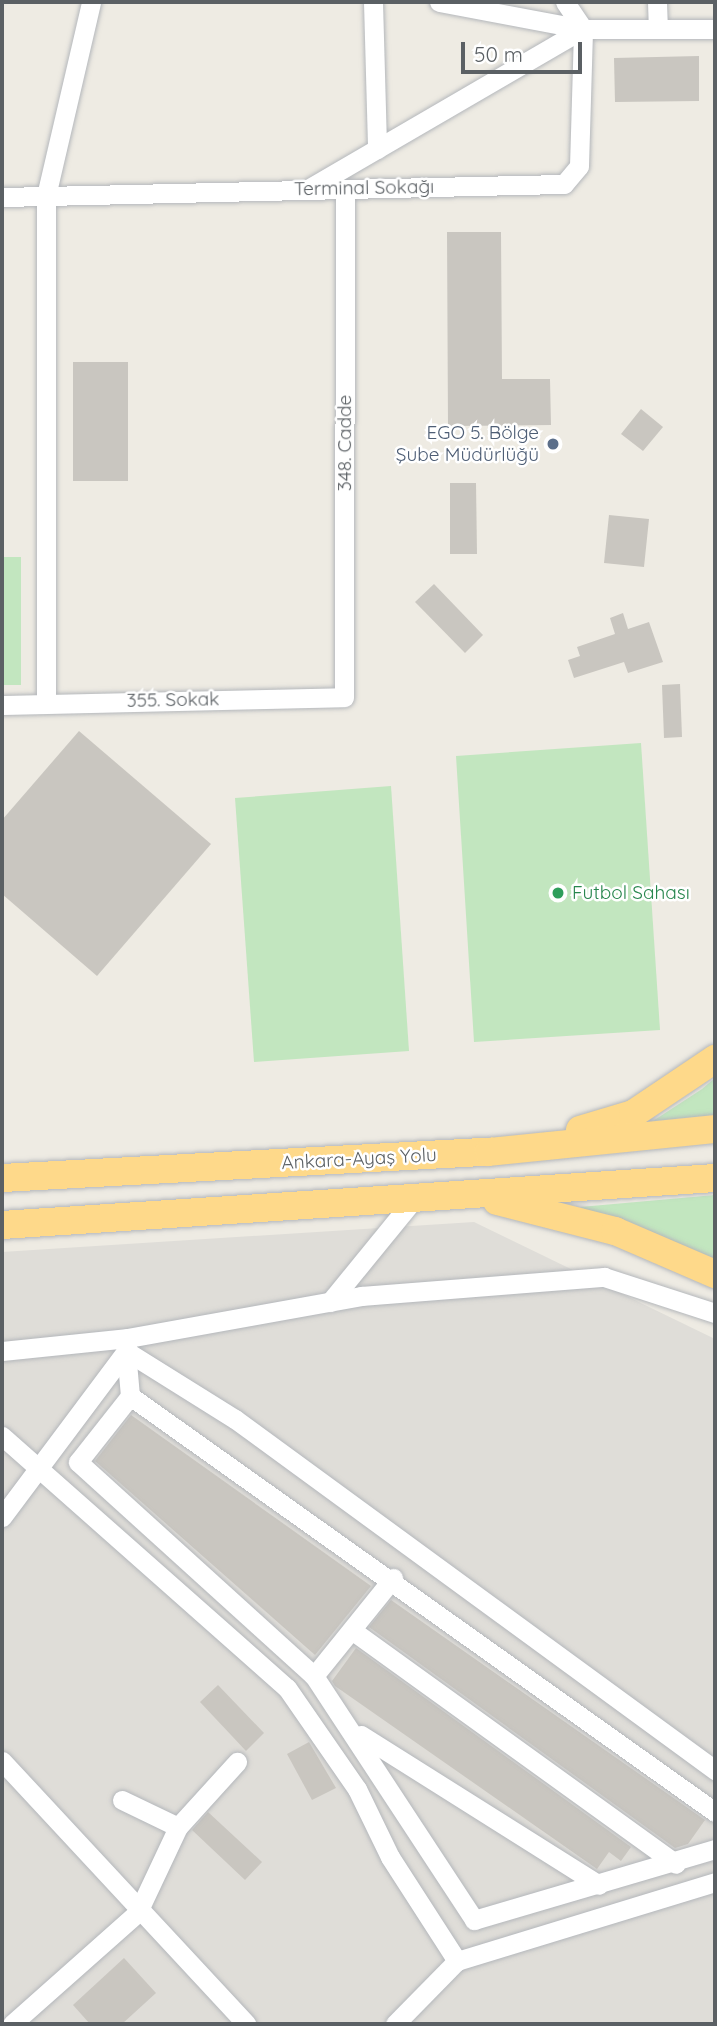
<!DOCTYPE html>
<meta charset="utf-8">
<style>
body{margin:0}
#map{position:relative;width:717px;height:2026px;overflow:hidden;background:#eeebe3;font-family:Quicksand,sans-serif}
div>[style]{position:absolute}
.industrial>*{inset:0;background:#dfddd8}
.green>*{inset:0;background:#c2e6bf}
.building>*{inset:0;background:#c9c6c0}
.roads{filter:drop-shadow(0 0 2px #b4b7bb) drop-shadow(0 0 2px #b4b7bb)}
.minor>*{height:19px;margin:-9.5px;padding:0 9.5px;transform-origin:9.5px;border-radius:9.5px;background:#fff}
.highway>*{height:28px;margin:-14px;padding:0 14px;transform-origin:14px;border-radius:14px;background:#fed98a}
.dots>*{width:19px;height:19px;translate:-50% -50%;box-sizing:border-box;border:4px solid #fff;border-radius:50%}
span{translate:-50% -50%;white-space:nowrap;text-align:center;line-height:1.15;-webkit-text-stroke:5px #fff;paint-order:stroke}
.street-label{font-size:19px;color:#5b6064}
.service-label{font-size:19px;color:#4e5e75}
.right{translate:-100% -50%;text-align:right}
.leisure-label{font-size:19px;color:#27864d}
.left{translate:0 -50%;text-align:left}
.frame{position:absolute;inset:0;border:4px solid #5b6064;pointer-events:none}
.scale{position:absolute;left:461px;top:42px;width:121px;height:32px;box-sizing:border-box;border:4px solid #5b6064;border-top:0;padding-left:9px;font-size:21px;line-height:24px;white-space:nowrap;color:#5b6064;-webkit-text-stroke:5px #fff;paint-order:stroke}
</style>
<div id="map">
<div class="industrial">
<div style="clip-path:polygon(474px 1222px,715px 1339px,715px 2024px,2px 2024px,2px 1252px)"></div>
</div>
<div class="green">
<div style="clip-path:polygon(2px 557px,21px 557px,21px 685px,2px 685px)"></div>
<div style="clip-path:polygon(641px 743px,660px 1030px,474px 1042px,456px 756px)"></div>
<div style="clip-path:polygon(391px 786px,409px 1051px,254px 1062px,235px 798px)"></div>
<div style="clip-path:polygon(715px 1078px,715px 1115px,653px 1121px,702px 1089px)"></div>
<div style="clip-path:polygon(715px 1195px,715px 1264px,580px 1207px)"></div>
</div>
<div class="building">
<div style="clip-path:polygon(699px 56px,699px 101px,615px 102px,614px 58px)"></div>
<div style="clip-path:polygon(447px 232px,501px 232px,502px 379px,550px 379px,551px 425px,448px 426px)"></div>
<div style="clip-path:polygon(73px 362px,128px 362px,128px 481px,73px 481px)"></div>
<div style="clip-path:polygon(641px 409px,663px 427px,643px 451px,621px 434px)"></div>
<div style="clip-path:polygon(450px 483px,476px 483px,477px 554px,450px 554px)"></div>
<div style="clip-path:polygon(609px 515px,649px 519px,644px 567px,604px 563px)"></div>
<div style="clip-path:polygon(434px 584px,483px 635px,465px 653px,415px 602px)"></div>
<div style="clip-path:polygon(623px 613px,628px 629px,649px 622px,663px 662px,628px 673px,624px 662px,574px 678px,568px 660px,580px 656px,577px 647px,615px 634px,610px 618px)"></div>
<div style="clip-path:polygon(680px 684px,682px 737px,664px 738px,662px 685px)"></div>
<div style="clip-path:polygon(79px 731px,211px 844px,97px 976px,2px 894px,2px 820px)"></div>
<div style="clip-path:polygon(131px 1415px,371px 1586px,315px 1655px,95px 1461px)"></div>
<div style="clip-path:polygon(391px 1600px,705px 1820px,688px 1844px,675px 1848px,369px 1627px)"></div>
<div style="clip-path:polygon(356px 1648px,631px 1847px,621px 1861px,609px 1852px,597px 1869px,335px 1686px,332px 1681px)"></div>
<div style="clip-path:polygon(218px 1685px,264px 1733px,246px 1751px,200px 1702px)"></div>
<div style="clip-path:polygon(309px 1742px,336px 1788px,312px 1800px,287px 1754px)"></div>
<div style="clip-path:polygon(208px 1812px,262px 1862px,245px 1880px,192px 1830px)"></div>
<div style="clip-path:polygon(124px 1958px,156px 1993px,122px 2024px,90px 2024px,73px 2005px)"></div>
</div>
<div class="roads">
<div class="minor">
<div style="left:373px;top:2px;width:147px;rotate:88.4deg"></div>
<div style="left:439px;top:2px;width:147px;rotate:10.6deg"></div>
<div style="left:583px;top:29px;width:132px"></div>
<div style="left:565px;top:2px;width:32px;rotate:56deg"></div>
<div style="left:657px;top:2px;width:27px;rotate:88deg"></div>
<div style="left:308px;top:189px;width:318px;rotate:-30.2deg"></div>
<div style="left:2px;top:197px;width:562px;rotate:-1.33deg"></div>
<div style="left:564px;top:184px;width:23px;rotate:-50deg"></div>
<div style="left:579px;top:166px;width:137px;rotate:-88.3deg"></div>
<div style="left:46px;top:703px;width:507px;rotate:-90deg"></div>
<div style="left:46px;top:196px;width:199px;rotate:-76.9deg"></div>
<div style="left:2px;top:705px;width:342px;rotate:-1.3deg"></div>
<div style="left:344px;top:697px;width:508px;rotate:-89.89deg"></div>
<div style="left:330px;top:1302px;width:133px;rotate:-50.8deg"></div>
<div style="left:2px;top:1351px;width:127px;rotate:-5.9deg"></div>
<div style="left:126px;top:1351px;width:128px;rotate:32deg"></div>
<div style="left:235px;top:1419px;width:595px;rotate:36.18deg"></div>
<div style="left:126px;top:1351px;width:45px;rotate:84.9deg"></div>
<div style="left:2px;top:1436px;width:380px;rotate:41.5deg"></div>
<div style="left:287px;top:1688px;width:123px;rotate:55.3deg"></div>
<div style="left:357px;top:1789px;width:76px;rotate:64.1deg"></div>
<div style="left:390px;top:1857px;width:124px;rotate:57.2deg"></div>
<div style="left:2px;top:1517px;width:207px;rotate:-53.2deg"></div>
<div style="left:126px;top:1351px;width:13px;rotate:-81deg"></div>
<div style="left:128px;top:1338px;width:237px;rotate:-10.2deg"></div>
<div style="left:361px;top:1296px;width:244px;rotate:-4.5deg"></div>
<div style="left:604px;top:1277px;width:117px;rotate:18deg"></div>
<div style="left:353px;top:1631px;width:398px;rotate:35.8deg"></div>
<div style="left:314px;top:1676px;width:126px;rotate:-51.1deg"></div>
<div style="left:361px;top:1735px;width:281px;rotate:32.2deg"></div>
<div style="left:2px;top:1761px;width:359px;rotate:47.1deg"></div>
<div style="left:122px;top:1800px;width:62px;rotate:25.7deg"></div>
<div style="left:715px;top:1812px;width:718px;rotate:-144.58deg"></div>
<div style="left:130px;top:1396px;width:84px;rotate:128.2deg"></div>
<div style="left:78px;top:1462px;width:319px;rotate:42.2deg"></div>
<div style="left:314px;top:1676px;width:292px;rotate:56.7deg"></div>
<div style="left:474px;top:1920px;width:251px;rotate:-16.4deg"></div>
<div style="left:12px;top:2024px;width:169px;rotate:-41.6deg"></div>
<div style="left:138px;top:1912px;width:94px;rotate:-64.8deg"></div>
<div style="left:178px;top:1827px;width:88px;rotate:-47.8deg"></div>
<div style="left:395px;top:2024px;width:88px;rotate:-45.5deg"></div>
<div style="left:457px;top:1961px;width:270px;rotate:-17deg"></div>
</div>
<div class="highway">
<div style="left:580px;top:1130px;width:55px;rotate:-16.8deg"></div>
<div style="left:633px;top:1114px;width:99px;rotate:-33.9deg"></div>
<div style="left:2px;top:1178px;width:488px;rotate:-3.1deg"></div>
<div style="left:489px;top:1152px;width:227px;rotate:-5.8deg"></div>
<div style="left:497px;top:1201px;width:122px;rotate:14.3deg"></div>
<div style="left:615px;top:1231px;width:109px;rotate:23.3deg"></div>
<div style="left:2px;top:1225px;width:715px;rotate:-3.77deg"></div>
</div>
</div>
<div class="dots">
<div style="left:553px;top:444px;background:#5c6f8a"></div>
<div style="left:558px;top:893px;background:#2e9e5b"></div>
</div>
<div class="street-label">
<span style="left:364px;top:188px;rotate:-1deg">Terminal Sokağı</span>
<span style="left:345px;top:443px;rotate:-90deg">348. Cadde</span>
<span style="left:173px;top:700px;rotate:-1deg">355. Sokak</span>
<span style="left:359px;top:1159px;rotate:-3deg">Ankara-Ayaş Yolu</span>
</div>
<div class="service-label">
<span class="right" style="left:539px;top:444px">EGO 5. Bölge<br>Şube Müdürlüğü</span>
</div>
<div class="leisure-label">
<span class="left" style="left:572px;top:893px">Futbol Sahası</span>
</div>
<div class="frame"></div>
<div class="scale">50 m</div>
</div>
